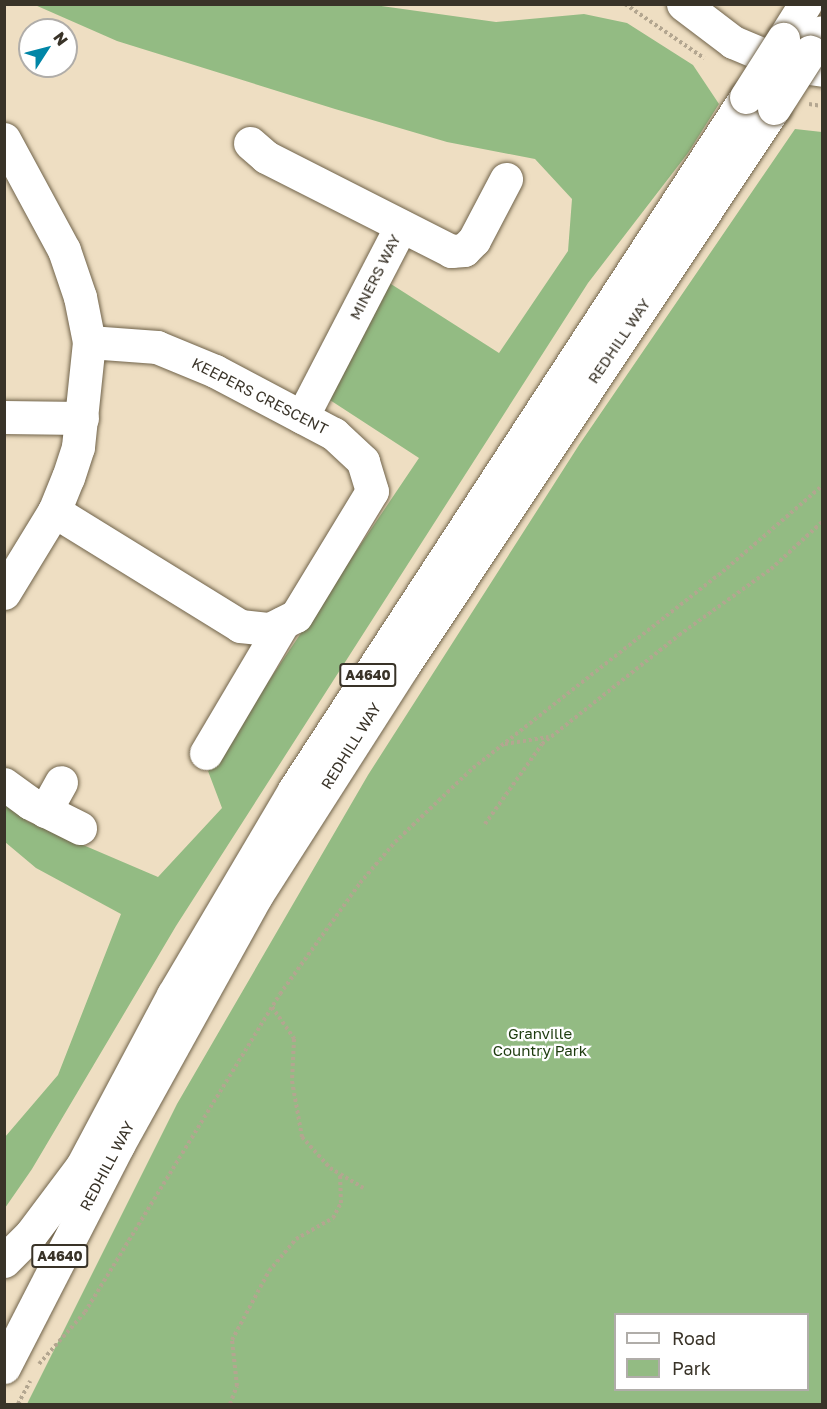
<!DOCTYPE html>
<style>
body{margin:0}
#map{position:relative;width:827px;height:1409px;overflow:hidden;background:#eedec2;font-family:"Golos Text",sans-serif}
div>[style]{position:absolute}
.green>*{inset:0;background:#93bb83}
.path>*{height:4px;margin-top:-2px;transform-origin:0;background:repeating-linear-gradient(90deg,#b3a690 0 3px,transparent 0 6px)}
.roads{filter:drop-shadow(0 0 2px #70634a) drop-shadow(0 0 2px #70634a)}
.minor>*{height:33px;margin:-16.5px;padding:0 16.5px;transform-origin:16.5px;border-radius:16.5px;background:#fff}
.major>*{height:33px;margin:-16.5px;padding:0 16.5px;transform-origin:16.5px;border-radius:16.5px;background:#fff}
.bridges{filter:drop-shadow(0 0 2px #70634a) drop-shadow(0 0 2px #70634a)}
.major-bridge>*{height:33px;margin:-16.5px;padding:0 16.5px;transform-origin:16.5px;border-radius:16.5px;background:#fff}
span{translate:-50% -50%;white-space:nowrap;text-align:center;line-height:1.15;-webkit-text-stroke:4.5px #fff;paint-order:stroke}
.shield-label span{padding:2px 4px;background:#fff;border:2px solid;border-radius:4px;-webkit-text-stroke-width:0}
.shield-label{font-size:14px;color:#393328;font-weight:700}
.street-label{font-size:15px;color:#393328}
.park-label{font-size:15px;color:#1d3b0e}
.frame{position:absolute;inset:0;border:6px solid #393328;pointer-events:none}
.legend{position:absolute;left:614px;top:1313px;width:195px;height:78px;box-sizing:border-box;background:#fff;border:2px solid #b0ada9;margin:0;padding:8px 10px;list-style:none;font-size:18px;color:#393328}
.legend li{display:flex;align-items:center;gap:12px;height:30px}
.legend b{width:30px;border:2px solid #b0ada9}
.north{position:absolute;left:18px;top:18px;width:60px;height:60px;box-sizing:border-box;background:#fff;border:2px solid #b0ada9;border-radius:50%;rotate:54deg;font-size:16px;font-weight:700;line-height:24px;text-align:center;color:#393328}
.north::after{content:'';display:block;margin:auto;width:21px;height:27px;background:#0086a7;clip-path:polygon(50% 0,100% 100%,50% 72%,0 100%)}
</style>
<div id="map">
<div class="green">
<div style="clip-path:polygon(367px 4px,496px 22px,584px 14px,627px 23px,693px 65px,719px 104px,688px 153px,588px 283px,176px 926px,32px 1169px,5px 1208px,5px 1137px,58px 1075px,121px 914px,36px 868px,5px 842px,5px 801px,27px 821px,158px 877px,222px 808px,208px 771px,419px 458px,313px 389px,380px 277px,499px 353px,568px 251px,572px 199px,535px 159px,447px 142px,335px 109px,117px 41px,35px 5px)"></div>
<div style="clip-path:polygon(evenodd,795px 129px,822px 132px,822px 1404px,27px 1404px,177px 1104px,368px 775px,579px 445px,795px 129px,808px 1314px,808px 1390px,616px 1390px,616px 1314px,808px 1314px)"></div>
</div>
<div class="path">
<div style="left:625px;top:4px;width:96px;rotate:34.4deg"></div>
<div style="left:809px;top:104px;width:13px;rotate:9deg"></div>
<div style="left:505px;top:744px;width:44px;rotate:-9.2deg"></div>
<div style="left:485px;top:824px;width:98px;rotate:-54.5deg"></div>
<div style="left:542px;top:744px;width:175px;rotate:-38.5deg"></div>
<div style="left:679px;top:635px;width:113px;rotate:-35.7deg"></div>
<div style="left:771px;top:569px;width:69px;rotate:-42.7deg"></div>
<div style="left:272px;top:1007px;width:39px;rotate:55deg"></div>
<div style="left:294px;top:1039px;width:42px;rotate:92.7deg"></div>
<div style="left:292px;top:1081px;width:57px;rotate:79.9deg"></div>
<div style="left:302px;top:1137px;width:42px;rotate:47.9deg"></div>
<div style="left:330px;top:1168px;width:39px;rotate:31deg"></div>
<div style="left:39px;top:1364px;width:69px;rotate:-48.5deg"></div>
<div style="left:85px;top:1312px;width:373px;rotate:-58.5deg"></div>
<div style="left:280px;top:994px;width:137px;rotate:-54.2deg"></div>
<div style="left:360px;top:883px;width:54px;rotate:-49.5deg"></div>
<div style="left:395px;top:842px;width:108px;rotate:-43.5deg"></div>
<div style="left:473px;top:768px;width:323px;rotate:-38.2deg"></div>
<div style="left:727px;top:568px;width:125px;rotate:-40.8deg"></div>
<div style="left:18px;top:1404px;width:26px;rotate:-62deg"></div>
<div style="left:230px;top:1404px;width:19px;rotate:-69deg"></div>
<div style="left:237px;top:1386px;width:46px;rotate:-96.2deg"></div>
<div style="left:232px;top:1340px;width:78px;rotate:-61.8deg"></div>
<div style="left:269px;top:1271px;width:42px;rotate:-49.8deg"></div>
<div style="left:296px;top:1239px;width:43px;rotate:-29.6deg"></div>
<div style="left:333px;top:1218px;width:17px;rotate:-62deg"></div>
<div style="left:341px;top:1203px;width:28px;rotate:-92deg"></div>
</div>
<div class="roads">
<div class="minor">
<div style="left:683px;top:4px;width:63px;rotate:37.2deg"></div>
<div style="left:733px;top:42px;width:60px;rotate:22.7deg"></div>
<div style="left:788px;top:65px;width:34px;rotate:8deg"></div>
<div style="left:4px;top:139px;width:126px;rotate:61.6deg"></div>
<div style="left:64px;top:250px;width:50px;rotate:71.2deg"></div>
<div style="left:80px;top:297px;width:46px;rotate:78.7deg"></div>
<div style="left:89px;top:342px;width:106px;rotate:96deg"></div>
<div style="left:78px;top:447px;width:32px;rotate:108deg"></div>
<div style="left:68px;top:477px;width:37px;rotate:112deg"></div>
<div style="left:54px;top:511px;width:96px;rotate:121.4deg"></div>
<div style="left:250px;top:143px;width:21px;rotate:41deg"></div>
<div style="left:266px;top:157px;width:208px;rotate:26.9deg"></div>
<div style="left:451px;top:251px;width:13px;rotate:-4deg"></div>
<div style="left:464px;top:250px;width:14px;rotate:-45deg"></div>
<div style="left:474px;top:240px;width:69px;rotate:-62.3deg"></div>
<div style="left:4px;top:417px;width:78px;rotate:0.7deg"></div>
<div style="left:302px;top:417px;width:215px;rotate:-62.6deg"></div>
<div style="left:54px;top:511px;width:219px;rotate:31.7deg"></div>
<div style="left:240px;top:626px;width:30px;rotate:6deg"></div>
<div style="left:270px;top:629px;width:29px;rotate:-27deg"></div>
<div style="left:296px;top:616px;width:146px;rotate:-58.7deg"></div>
<div style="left:372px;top:491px;width:31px;rotate:-107deg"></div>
<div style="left:363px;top:461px;width:40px;rotate:-137deg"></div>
<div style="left:334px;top:434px;width:135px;rotate:-152.1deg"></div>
<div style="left:215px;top:371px;width:63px;rotate:-157.5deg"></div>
<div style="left:157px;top:347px;width:68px;rotate:-175.8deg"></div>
<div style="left:206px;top:753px;width:151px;rotate:-59.4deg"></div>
<div style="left:4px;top:784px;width:32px;rotate:36deg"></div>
<div style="left:30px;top:803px;width:56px;rotate:26.6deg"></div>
<div style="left:45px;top:811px;width:33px;rotate:-61deg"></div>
</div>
<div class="major">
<div style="left:783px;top:39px;width:41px;rotate:-57.8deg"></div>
<div style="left:810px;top:52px;width:23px;rotate:-59deg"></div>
<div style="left:4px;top:1261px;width:38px;rotate:-45deg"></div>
<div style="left:31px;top:1234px;width:85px;rotate:-53.1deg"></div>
<div style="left:82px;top:1166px;width:194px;rotate:-62deg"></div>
<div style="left:173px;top:995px;width:238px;rotate:-59.4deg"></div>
<div style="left:294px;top:790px;width:827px;rotate:-56.89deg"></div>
<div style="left:4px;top:1367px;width:250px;rotate:-62.8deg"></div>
<div style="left:118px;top:1145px;width:285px;rotate:-61deg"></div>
<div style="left:256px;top:896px;width:273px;rotate:-57.4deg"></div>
<div style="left:403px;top:666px;width:670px;rotate:-56.38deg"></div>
</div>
</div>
<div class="bridges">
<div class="major-bridge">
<div style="left:746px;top:97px;width:69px;rotate:-57.5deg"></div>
<div style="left:774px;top:108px;width:67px;rotate:-57.3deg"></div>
</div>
</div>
<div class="shield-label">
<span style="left:368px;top:675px">A4640</span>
<span style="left:60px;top:1256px">A4640</span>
</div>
<div class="street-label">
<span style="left:375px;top:277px;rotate:-63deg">MINERS WAY</span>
<span style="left:619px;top:341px;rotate:-56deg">REDHILL WAY</span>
<span style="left:260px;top:396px;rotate:27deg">KEEPERS CRESCENT</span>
<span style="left:351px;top:746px;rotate:-58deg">REDHILL WAY</span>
<span style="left:107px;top:1166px;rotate:-62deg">REDHILL WAY</span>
</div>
<div class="park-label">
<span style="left:540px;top:1042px">Granville<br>Country Park</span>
</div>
<div class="frame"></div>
<ul class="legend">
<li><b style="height:8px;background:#fff"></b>Road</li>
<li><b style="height:16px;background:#93bb83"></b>Park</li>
</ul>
<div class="north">N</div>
</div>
